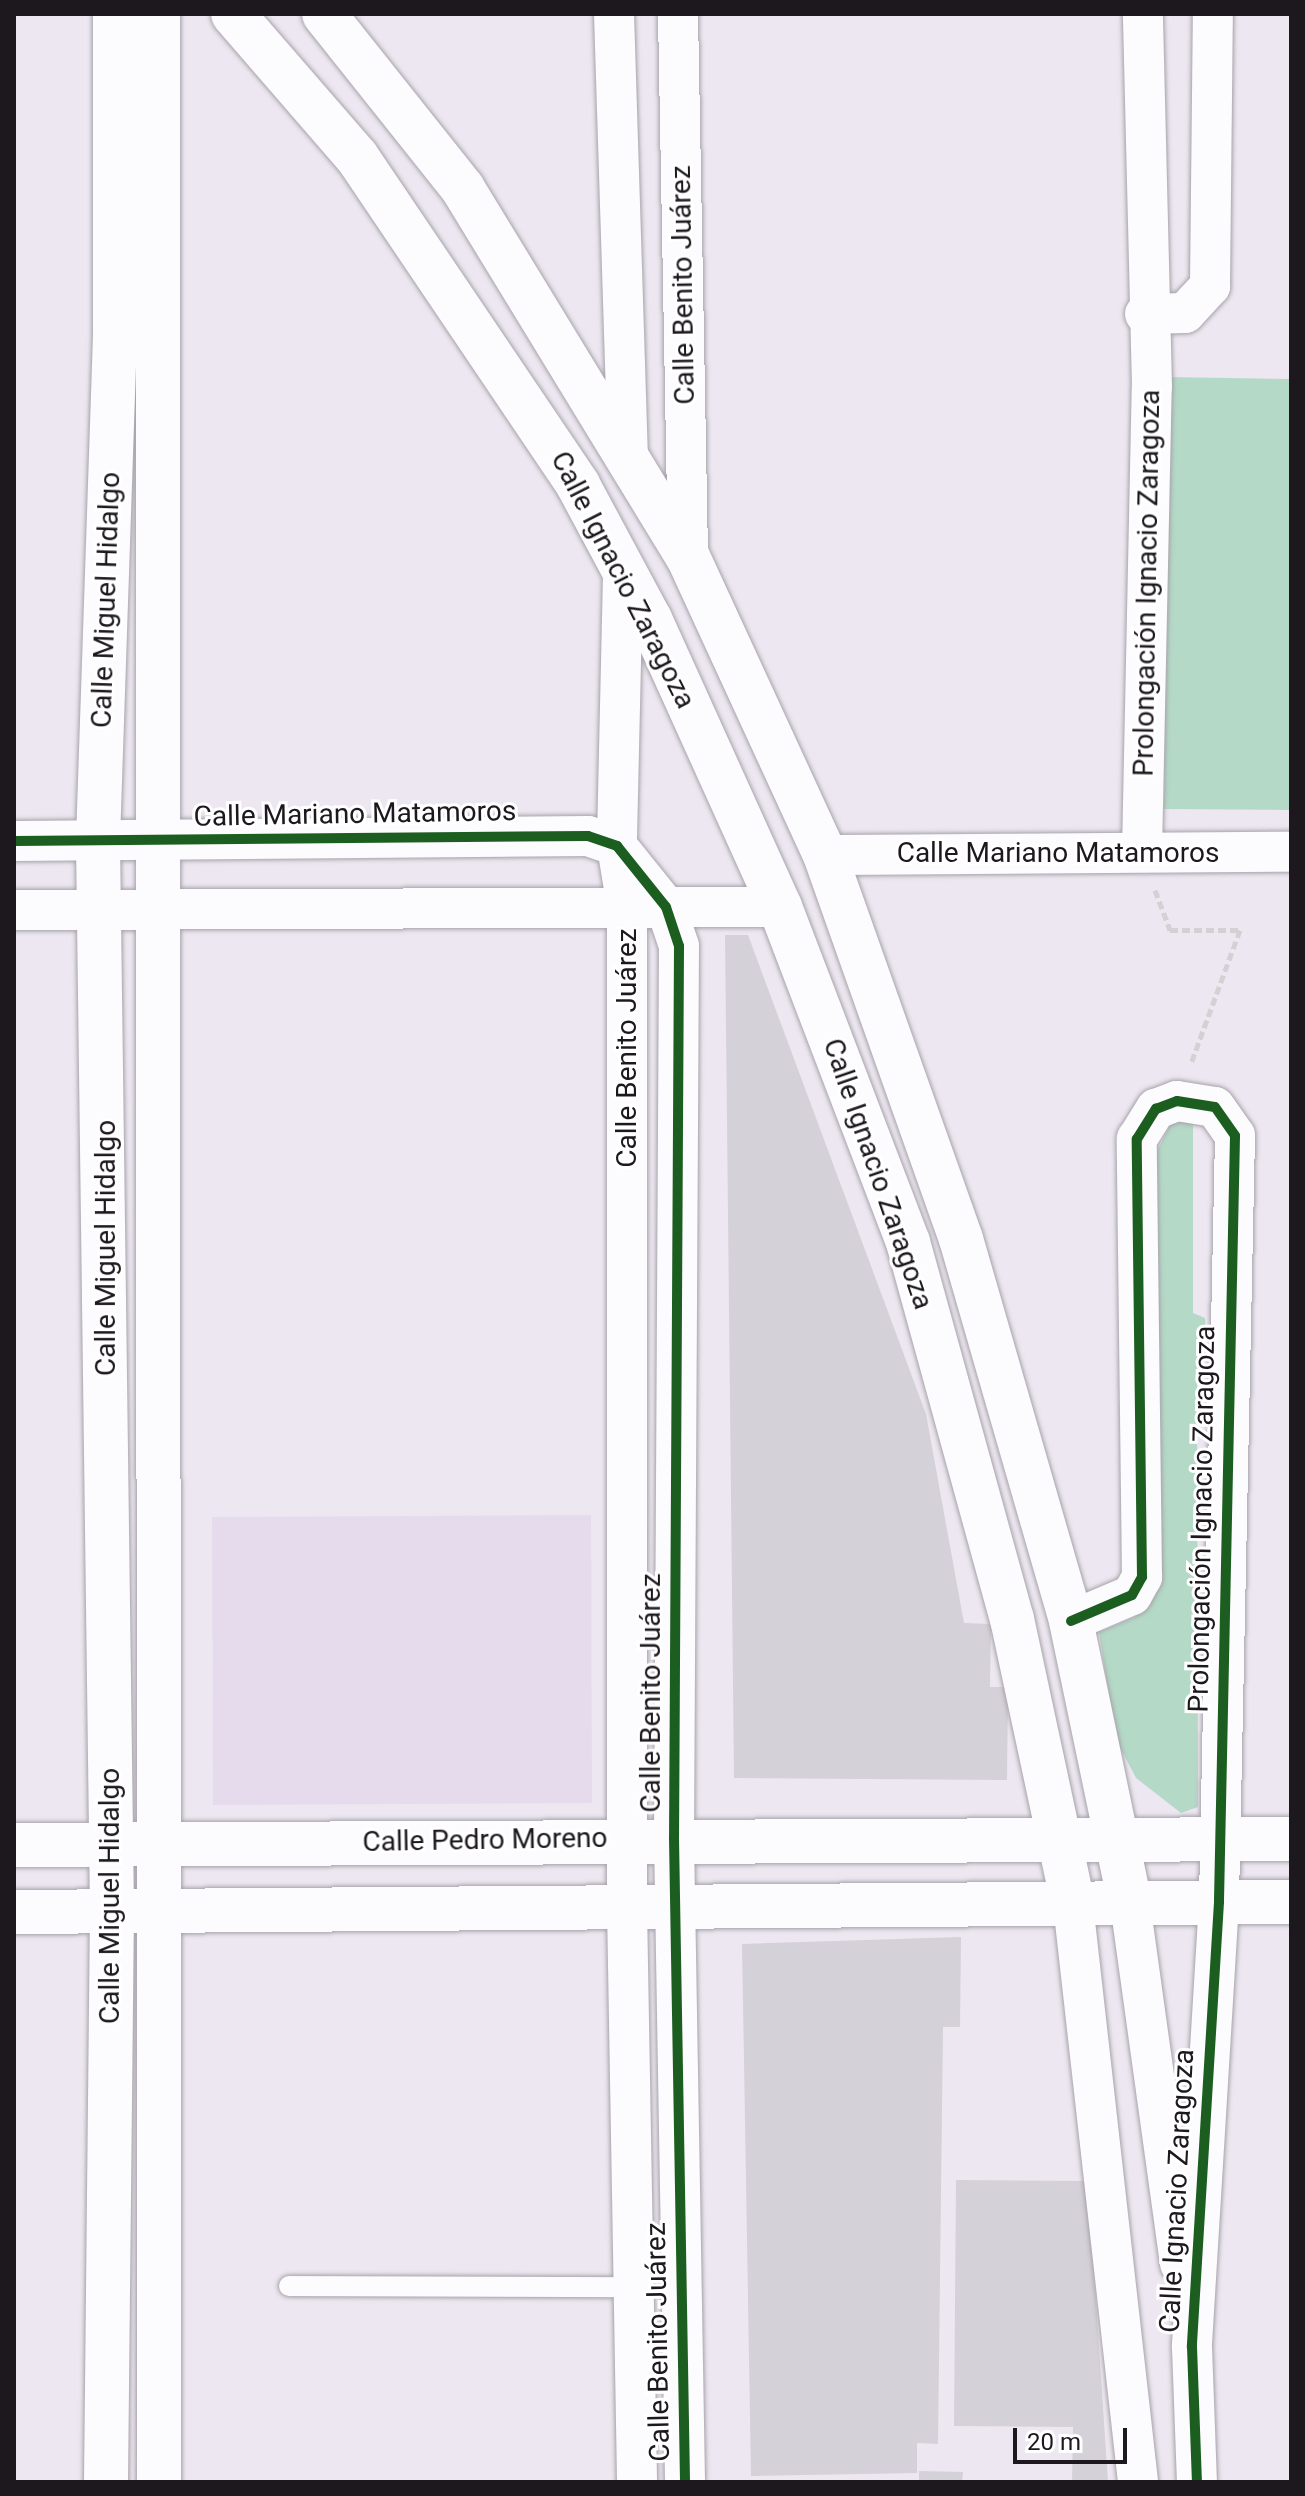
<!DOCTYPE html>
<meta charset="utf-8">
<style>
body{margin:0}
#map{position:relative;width:1305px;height:2496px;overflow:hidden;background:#ede7f1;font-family:Roboto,sans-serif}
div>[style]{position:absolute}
.built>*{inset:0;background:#e5dbec}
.green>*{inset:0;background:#b4d9c7}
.building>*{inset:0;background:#d5d1d8}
.path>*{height:5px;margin-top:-2.5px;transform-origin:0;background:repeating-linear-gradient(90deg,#d3d1d3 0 8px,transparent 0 12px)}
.roads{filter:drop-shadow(0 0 2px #a7a3aa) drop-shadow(0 0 2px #a7a3aa)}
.lane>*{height:20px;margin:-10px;padding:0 10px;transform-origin:10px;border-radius:10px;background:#fcfbfd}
.street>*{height:40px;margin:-20px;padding:0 20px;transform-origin:20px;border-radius:20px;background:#fcfbfd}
.secondary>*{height:44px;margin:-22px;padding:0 22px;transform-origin:22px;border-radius:22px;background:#fcfbfd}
.cycleway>*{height:10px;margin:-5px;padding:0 5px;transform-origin:5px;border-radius:5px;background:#1b5e20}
span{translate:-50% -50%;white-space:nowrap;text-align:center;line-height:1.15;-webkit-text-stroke:6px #fff;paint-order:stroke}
.street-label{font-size:28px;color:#1c181e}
.frame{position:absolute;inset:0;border:16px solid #1c181e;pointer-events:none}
.scale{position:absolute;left:1013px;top:2428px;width:114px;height:36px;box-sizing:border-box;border:4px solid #1c181e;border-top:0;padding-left:10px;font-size:24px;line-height:28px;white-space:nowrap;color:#1c181e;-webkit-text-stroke:6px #fff;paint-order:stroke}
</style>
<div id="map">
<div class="built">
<div style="clip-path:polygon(591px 1515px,592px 1803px,213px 1805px,212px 1517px)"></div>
</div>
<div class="green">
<div style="clip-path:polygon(1167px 377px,1291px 379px,1291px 810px,1164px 809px)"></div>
<div style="clip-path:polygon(1173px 1119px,1193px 1119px,1193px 1313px,1205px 1318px,1206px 1338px,1197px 1347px,1198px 1807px,1181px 1813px,1136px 1778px,1116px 1740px,1099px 1632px,1135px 1617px,1156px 1585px,1157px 1151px)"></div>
</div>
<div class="building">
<div style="clip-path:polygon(725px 935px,748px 935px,926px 1414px,964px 1623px,991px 1624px,990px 1687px,1008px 1687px,1007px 1780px,734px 1778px)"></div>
<div style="clip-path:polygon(961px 1937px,960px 2027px,943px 2027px,938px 2444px,917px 2443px,917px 2473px,751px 2476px,742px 1944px)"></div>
<div style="clip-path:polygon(956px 2180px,1088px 2181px,1108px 2482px,1072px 2482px,1073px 2427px,954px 2426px)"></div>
<div style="clip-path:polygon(919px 2471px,963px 2472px,962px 2482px,919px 2482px)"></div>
</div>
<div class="path">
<div style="left:1155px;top:890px;width:43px;rotate:69.4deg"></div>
<div style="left:1170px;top:930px;width:70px"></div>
<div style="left:1240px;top:930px;width:142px;rotate:110.2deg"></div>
</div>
<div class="roads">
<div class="lane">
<div style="left:289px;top:2286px;width:343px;rotate:0.2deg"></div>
</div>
<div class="street">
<div style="left:614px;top:14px;width:449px;rotate:88.2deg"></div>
<div style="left:678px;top:14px;width:543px;rotate:88.94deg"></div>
<div style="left:1145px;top:314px;width:40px;rotate:-1.4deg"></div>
<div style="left:1185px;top:313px;width:37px;rotate:-47deg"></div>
<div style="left:1210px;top:286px;width:272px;rotate:-89.4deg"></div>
<div style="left:623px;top:574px;width:272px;rotate:91.3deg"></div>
<div style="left:617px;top:846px;width:62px;rotate:80.7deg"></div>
<div style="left:627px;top:907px;width:1000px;rotate:90deg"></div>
<div style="left:627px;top:1907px;width:575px;rotate:89deg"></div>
<div style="left:14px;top:841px;width:574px;rotate:-0.5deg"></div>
<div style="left:588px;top:836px;width:31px;rotate:19deg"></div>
<div style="left:617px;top:846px;width:78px;rotate:51.2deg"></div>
<div style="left:666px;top:907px;width:41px;rotate:71.6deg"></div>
<div style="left:679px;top:946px;width:892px;rotate:90.32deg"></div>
<div style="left:674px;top:1838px;width:644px;rotate:89.02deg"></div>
<div style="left:1142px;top:852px;width:465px;rotate:-88.8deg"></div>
<div style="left:1152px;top:387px;width:373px;rotate:-91.4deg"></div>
<div style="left:825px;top:855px;width:466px;rotate:-0.4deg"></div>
<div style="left:14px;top:910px;width:766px;rotate:-0.22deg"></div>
<div style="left:1071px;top:1621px;width:66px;rotate:-23.1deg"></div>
<div style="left:1132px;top:1595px;width:21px;rotate:-61deg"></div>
<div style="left:1142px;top:1577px;width:438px;rotate:-90.7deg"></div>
<div style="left:1137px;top:1139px;width:36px;rotate:-58deg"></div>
<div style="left:1156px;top:1109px;width:22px;rotate:-21deg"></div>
<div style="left:1177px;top:1101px;width:38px;rotate:9deg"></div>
<div style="left:1215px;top:1107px;width:35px;rotate:55deg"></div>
<div style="left:1235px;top:1136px;width:766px;rotate:91.2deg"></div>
<div style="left:1219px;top:1902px;width:446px;rotate:93.5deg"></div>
<div style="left:1192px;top:2347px;width:135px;rotate:87.9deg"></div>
<div style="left:1130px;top:1903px;width:364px;rotate:82.1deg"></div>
<div style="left:1073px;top:1904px;width:582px;rotate:83.58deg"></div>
</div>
<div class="secondary">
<div style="left:158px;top:14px;width:2468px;rotate:89.98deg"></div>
<div style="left:233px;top:14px;width:189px;rotate:49.1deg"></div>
<div style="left:357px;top:157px;width:396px;rotate:56deg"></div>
<div style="left:578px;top:485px;width:152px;rotate:61.8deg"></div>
<div style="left:650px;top:619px;width:316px;rotate:65.7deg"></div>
<div style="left:780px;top:907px;width:359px;rotate:69.1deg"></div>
<div style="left:908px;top:1242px;width:391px;rotate:74.6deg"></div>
<div style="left:1012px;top:1619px;width:291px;rotate:77.9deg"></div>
<div style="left:324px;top:14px;width:223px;rotate:51.5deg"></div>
<div style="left:463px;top:189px;width:431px;rotate:58.6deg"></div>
<div style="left:688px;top:557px;width:328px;rotate:65.3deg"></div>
<div style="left:825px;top:855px;width:407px;rotate:70.5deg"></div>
<div style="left:961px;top:1239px;width:398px;rotate:73.9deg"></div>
<div style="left:1071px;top:1621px;width:288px;rotate:78.2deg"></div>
<div style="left:14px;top:1845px;width:1277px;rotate:-0.27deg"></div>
<div style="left:14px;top:1912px;width:1277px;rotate:-0.45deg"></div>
<div style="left:106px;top:2482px;width:571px;rotate:-89.4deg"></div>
<div style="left:112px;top:1911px;width:1071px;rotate:-90.75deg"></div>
<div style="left:98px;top:840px;width:505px;rotate:-88.07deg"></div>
<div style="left:115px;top:335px;width:321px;rotate:-90deg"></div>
</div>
</div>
<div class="cycleway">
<div style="left:14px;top:841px;width:574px;rotate:-0.5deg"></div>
<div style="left:588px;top:836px;width:31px;rotate:19deg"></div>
<div style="left:617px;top:846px;width:78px;rotate:51.2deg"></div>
<div style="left:666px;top:907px;width:41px;rotate:71.6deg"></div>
<div style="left:679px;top:946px;width:892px;rotate:90.32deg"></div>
<div style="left:674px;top:1838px;width:644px;rotate:89.02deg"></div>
<div style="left:1071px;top:1621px;width:66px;rotate:-23.1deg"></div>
<div style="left:1132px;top:1595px;width:21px;rotate:-61deg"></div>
<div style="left:1142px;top:1577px;width:438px;rotate:-90.7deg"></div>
<div style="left:1137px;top:1139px;width:36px;rotate:-58deg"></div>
<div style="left:1156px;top:1109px;width:22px;rotate:-21deg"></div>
<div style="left:1177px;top:1101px;width:38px;rotate:9deg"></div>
<div style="left:1215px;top:1107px;width:35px;rotate:55deg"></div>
<div style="left:1235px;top:1136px;width:766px;rotate:91.2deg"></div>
<div style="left:1219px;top:1902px;width:446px;rotate:93.5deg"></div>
<div style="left:1192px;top:2347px;width:135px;rotate:87.9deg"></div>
</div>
<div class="street-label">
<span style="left:683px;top:285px;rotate:-91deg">Calle Benito Juárez</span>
<span style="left:623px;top:580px;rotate:63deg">Calle Ignacio Zaragoza</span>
<span style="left:1147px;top:583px;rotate:-89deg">Prolongación Ignacio Zaragoza</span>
<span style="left:106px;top:600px;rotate:-88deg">Calle Miguel Hidalgo</span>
<span style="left:355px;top:814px;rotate:-1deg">Calle Mariano Matamoros</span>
<span style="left:1058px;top:853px">Calle Mariano Matamoros</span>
<span style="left:627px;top:1048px;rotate:-90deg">Calle Benito Juárez</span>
<span style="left:878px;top:1174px;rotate:71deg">Calle Ignacio Zaragoza</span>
<span style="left:106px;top:1248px;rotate:-90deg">Calle Miguel Hidalgo</span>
<span style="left:1202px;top:1519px;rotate:-89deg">Prolongación Ignacio Zaragoza</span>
<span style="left:651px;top:1693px;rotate:-90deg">Calle Benito Juárez</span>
<span style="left:485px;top:1840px;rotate:-1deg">Calle Pedro Moreno</span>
<span style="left:110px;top:1896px;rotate:-90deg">Calle Miguel Hidalgo</span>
<span style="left:1177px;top:2191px;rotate:-87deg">Calle Ignacio Zaragoza</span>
<span style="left:658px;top:2342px;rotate:-91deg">Calle Benito Juárez</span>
</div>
<div class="frame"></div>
<div class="scale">20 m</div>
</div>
